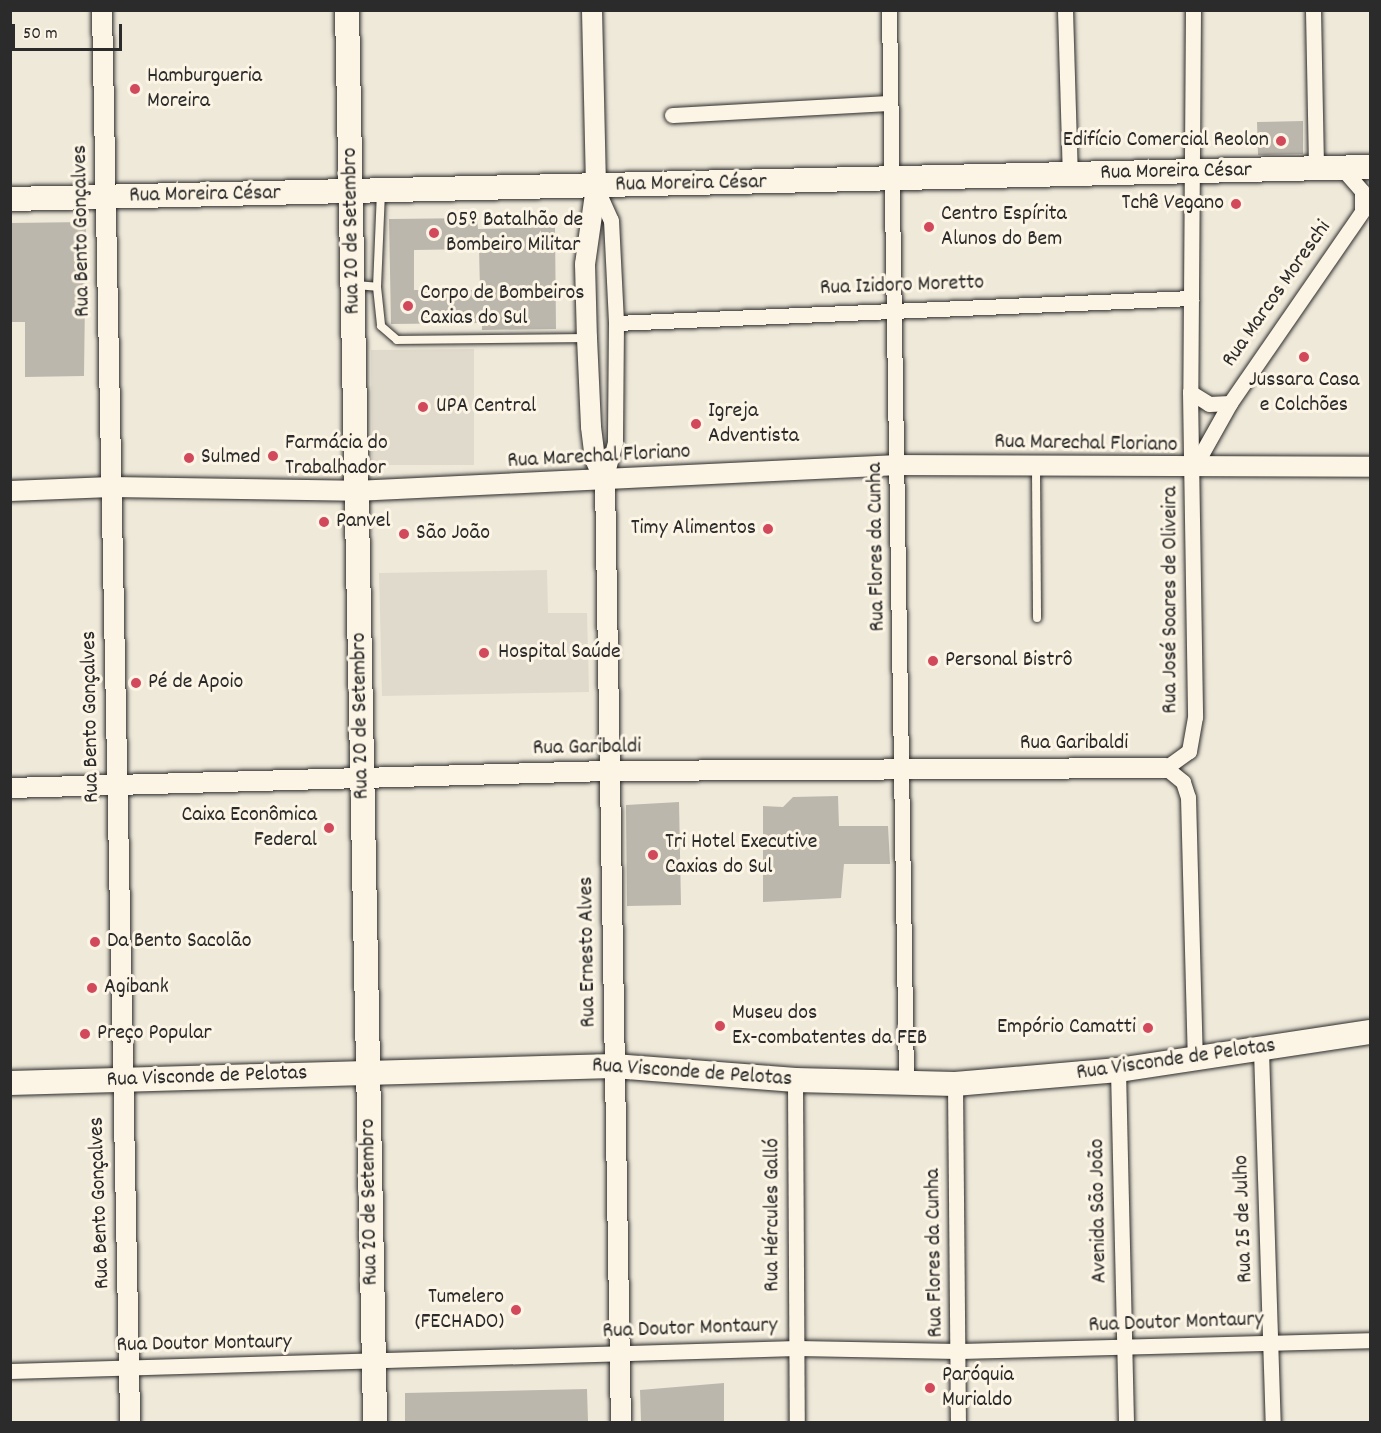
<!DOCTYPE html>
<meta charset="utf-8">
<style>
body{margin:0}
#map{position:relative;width:1381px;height:1433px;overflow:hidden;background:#efe9da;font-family:Dekko,sans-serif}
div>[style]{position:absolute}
.built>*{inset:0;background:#e0dacc}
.building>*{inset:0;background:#bcb7ac}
.roads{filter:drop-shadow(0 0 2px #2b2b2b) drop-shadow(0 0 2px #2b2b2b)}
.service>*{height:8px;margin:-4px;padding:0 4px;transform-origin:4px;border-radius:4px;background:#fcf5e5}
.minor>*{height:15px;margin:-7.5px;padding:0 7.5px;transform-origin:7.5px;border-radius:7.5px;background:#fcf5e5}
.tertiary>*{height:20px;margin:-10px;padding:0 10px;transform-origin:10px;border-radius:10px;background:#fcf5e5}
.primary>*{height:24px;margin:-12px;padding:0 12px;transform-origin:12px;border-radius:12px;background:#fcf5e5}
.dots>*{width:16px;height:16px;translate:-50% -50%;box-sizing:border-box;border:3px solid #fcf5e5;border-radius:50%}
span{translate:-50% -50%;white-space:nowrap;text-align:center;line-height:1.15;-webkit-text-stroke:6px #fcf5e5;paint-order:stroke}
.poi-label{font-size:22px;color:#2b2b2b}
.left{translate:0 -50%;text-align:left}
.right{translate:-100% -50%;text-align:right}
.street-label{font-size:22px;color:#2b2b2b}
.frame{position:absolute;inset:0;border:12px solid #2b2b2b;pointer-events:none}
.scale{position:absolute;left:12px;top:24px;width:110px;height:27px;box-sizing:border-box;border:3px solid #2b2b2b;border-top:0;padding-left:8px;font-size:18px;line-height:21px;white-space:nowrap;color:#2b2b2b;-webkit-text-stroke:4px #fcf5e5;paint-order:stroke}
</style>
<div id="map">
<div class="built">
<div style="clip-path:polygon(474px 349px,474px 465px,372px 465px,371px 350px)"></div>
<div style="clip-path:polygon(547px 570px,548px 613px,587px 613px,589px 692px,382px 696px,379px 573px)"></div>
</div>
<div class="building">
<div style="clip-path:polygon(1303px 121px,1303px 154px,1258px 155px,1257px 122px)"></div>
<div style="clip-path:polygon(evenodd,477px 218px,478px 229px,555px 227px,556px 329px,482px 330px,482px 323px,391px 324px,389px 219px,477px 218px,479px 249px,480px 290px,414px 290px,414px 250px,479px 249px)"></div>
<div style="clip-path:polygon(86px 222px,84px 376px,25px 377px,25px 322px,10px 322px,10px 223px)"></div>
<div style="clip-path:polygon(838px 796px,839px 826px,888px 826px,890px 864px,844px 864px,841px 898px,763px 902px,763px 806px,783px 807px,793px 797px)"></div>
<div style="clip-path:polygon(679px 802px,681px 905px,627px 906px,626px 805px)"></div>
<div style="clip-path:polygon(724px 1383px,724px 1422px,641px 1422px,640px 1390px)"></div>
<div style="clip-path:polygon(587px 1389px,588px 1422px,405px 1422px,405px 1393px)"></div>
</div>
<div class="roads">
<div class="service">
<div style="left:356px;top:285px;width:21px;rotate:5deg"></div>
<div style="left:377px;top:287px;width:39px;rotate:84deg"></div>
<div style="left:381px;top:326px;width:21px;rotate:41deg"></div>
<div style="left:397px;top:340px;width:188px;rotate:-0.6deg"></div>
<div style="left:377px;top:287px;width:94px;rotate:-87.6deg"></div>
<div style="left:1036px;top:468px;width:150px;rotate:89.6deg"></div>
</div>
<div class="minor">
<div style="left:889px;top:10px;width:1073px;rotate:89.09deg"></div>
<div style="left:1065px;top:10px;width:164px;rotate:88.3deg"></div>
<div style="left:1193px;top:10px;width:382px;rotate:90.4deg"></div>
<div style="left:1190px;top:392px;width:325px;rotate:89.1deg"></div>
<div style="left:1195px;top:717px;width:35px;rotate:100deg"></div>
<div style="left:1189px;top:751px;width:29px;rotate:144deg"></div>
<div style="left:1166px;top:768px;width:22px;rotate:39deg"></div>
<div style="left:1183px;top:782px;width:16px;rotate:72deg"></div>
<div style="left:1188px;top:797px;width:262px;rotate:88.5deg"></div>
<div style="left:1313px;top:10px;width:159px;rotate:88.9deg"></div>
<div style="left:672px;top:115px;width:218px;rotate:-3.2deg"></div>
<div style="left:1342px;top:168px;width:30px;rotate:49deg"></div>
<div style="left:1362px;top:191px;width:20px;rotate:90deg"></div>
<div style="left:596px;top:187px;width:36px;rotate:66deg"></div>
<div style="left:611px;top:220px;width:103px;rotate:87.2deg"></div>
<div style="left:616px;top:323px;width:119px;rotate:90.5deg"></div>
<div style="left:615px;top:442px;width:40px;rotate:104.4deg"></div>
<div style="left:616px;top:323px;width:576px;rotate:-2.49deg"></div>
<div style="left:1190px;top:392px;width:22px;rotate:32deg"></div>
<div style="left:1209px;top:404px;width:21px;rotate:-3deg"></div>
<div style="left:1193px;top:469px;width:76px;rotate:-60.7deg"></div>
<div style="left:1230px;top:403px;width:247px;rotate:-55.4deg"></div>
<div style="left:1261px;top:1050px;width:372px;rotate:88.2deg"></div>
<div style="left:1118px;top:1070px;width:352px;rotate:88.7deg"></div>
<div style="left:795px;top:1080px;width:342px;rotate:89.7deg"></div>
<div style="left:955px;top:1084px;width:338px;rotate:89.5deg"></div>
<div style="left:10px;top:1371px;width:787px;rotate:-1.67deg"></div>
<div style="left:797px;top:1348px;width:161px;rotate:1.1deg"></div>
<div style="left:958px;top:1351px;width:412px;rotate:-1.5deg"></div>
</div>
<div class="tertiary">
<div style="left:102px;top:10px;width:1412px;rotate:88.86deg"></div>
<div style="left:592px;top:10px;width:177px;rotate:88.7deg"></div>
<div style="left:596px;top:187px;width:78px;rotate:98.1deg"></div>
<div style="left:585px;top:264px;width:74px;rotate:88.5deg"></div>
<div style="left:587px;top:338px;width:89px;rotate:87.4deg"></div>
<div style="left:591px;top:427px;width:32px;rotate:83deg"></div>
<div style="left:595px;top:459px;width:24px;rotate:66deg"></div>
<div style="left:605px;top:481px;width:941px;rotate:89.03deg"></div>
<div style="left:10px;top:491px;width:101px;rotate:-2.3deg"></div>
<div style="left:111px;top:487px;width:244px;rotate:0.9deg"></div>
<div style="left:355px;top:491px;width:544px;rotate:-2.74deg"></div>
<div style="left:898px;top:465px;width:472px;rotate:0.2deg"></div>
<div style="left:10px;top:788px;width:598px;rotate:-1.63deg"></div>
<div style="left:608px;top:771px;width:558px;rotate:-0.31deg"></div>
</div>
<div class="primary">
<div style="left:347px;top:10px;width:1412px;rotate:88.86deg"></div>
<div style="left:10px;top:199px;width:1360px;rotate:-1.35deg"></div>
<div style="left:10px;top:1083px;width:604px;rotate:-1.61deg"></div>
<div style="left:614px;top:1066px;width:182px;rotate:4.4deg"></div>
<div style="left:795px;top:1080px;width:160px;rotate:1.4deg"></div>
<div style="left:955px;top:1084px;width:164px;rotate:-4.9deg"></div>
<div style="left:1118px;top:1070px;width:255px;rotate:-8.6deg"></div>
</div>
</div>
<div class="dots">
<div style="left:135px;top:89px;background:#d1495b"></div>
<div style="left:1281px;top:141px;background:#d1495b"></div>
<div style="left:1236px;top:204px;background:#d1495b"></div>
<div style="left:929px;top:227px;background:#d1495b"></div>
<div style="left:434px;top:233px;background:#d1495b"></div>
<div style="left:408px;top:306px;background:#d1495b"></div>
<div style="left:1304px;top:357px;background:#d1495b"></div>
<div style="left:423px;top:407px;background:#d1495b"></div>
<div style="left:696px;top:424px;background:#d1495b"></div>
<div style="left:273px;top:456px;background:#d1495b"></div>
<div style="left:189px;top:458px;background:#d1495b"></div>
<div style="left:324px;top:522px;background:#d1495b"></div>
<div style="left:768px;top:529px;background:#d1495b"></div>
<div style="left:404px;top:534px;background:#d1495b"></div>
<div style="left:484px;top:653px;background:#d1495b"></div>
<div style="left:933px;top:661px;background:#d1495b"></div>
<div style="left:136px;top:683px;background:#d1495b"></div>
<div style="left:329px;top:828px;background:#d1495b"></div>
<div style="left:653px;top:855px;background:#d1495b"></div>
<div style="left:95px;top:942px;background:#d1495b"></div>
<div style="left:92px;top:988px;background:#d1495b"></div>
<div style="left:720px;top:1026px;background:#d1495b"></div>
<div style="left:1148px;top:1028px;background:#d1495b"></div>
<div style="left:85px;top:1034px;background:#d1495b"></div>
<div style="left:516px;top:1310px;background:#d1495b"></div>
<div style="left:930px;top:1388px;background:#d1495b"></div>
</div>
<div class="poi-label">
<span class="left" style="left:147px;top:89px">Hamburgueria<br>Moreira</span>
<span class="right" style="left:1269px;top:141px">Edifício Comercial Reolon</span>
<span class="right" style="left:1224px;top:204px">Tchê Vegano</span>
<span class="left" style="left:941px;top:227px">Centro Espírita<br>Alunos do Bem</span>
<span class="left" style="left:446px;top:233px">05º Batalhão de<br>Bombeiro Militar</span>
<span class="left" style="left:420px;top:306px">Corpo de Bombeiros<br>Caxias do Sul</span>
<span style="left:1304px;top:393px">Jussara Casa<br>e Colchões</span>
<span class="left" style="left:436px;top:407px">UPA Central</span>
<span class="left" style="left:708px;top:424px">Igreja<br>Adventista</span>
<span class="left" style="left:285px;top:456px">Farmácia do<br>Trabalhador</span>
<span class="left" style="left:201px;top:458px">Sulmed</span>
<span class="left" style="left:336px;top:522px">Panvel</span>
<span class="right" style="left:756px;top:529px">Timy Alimentos</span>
<span class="left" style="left:416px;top:534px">São João</span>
<span class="left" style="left:498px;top:653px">Hospital Saúde</span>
<span class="left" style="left:945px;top:661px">Personal Bistrô</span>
<span class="left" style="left:148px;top:683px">Pé de Apoio</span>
<span class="right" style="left:317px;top:828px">Caixa Econômica<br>Federal</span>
<span class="left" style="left:665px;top:855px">Tri Hotel Executive<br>Caxias do Sul</span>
<span class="left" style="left:107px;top:942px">Da Bento Sacolão</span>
<span class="left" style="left:104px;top:988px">Agibank</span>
<span class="left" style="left:732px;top:1026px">Museu dos<br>Ex-combatentes da FEB</span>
<span class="right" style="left:1136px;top:1028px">Empório Camatti</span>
<span class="left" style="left:97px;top:1034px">Preço Popular</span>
<span class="right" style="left:504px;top:1310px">Tumelero<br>(FECHADO)</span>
<span class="left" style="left:942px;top:1388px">Paróquia<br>Murialdo</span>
</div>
<div class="street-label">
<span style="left:1176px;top:172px;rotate:-1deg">Rua Moreira César</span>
<span style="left:691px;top:184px;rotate:-1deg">Rua Moreira César</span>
<span style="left:205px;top:195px;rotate:-1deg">Rua Moreira César</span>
<span style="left:82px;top:231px;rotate:-91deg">Rua Bento Gonçalves</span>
<span style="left:352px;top:231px;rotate:-91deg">Rua 20 de Setembro</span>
<span style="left:902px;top:286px;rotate:-2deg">Rua Izidoro Moretto</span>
<span style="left:1277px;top:294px;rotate:-55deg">Rua Marcos Moreschi</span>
<span style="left:1086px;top:444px;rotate:1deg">Rua Marechal Floriano</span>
<span style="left:599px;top:457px;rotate:-3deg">Rua Marechal Floriano</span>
<span style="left:877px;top:547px;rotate:-91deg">Rua Flores da Cunha</span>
<span style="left:1171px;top:600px;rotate:-90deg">Rua José Soares de Oliveira</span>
<span style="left:361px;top:716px;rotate:-91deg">Rua 20 de Setembro</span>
<span style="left:91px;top:717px;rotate:-91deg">Rua Bento Gonçalves</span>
<span style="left:1074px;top:744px">Rua Garibaldi</span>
<span style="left:587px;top:748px;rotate:-1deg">Rua Garibaldi</span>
<span style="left:588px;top:952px;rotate:-91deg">Rua Ernesto Alves</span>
<span style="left:1176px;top:1060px;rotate:-8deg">Rua Visconde de Pelotas</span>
<span style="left:692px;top:1073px;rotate:4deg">Rua Visconde de Pelotas</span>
<span style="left:207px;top:1077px;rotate:-2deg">Rua Visconde de Pelotas</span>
<span style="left:370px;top:1202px;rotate:-91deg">Rua 20 de Setembro</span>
<span style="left:100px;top:1203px;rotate:-92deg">Rua Bento Gonçalves</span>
<span style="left:1099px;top:1211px;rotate:-91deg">Avenida São João</span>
<span style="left:773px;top:1215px;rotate:-90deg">Rua Hércules Galló</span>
<span style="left:1244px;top:1219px;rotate:-92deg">Rua 25 de Julho</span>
<span style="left:935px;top:1253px;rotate:-91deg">Rua Flores da Cunha</span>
<span style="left:1176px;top:1323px;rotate:-2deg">Rua Doutor Montaury</span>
<span style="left:690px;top:1329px;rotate:-2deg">Rua Doutor Montaury</span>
<span style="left:204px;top:1344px;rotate:-1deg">Rua Doutor Montaury</span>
</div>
<div class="frame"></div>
<div class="scale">50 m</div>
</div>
